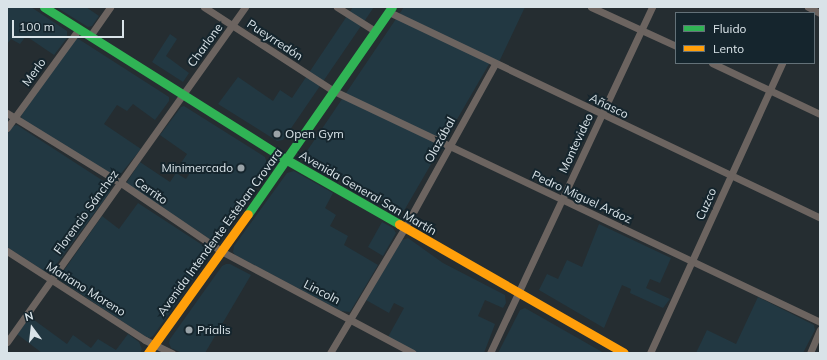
<!DOCTYPE html>
<meta charset="utf-8">
<style>
body{margin:0}
#map{position:relative;width:827px;height:360px;overflow:hidden;background:#252d31;font-family:Mulish,sans-serif}
div>[style]{position:absolute}
.built>*{inset:0;background:#223842}
.street>*{height:7px;margin:-3.5px;padding:0 3.5px;transform-origin:3.5px;border-radius:3.5px;background:#6c6460}
.fast>*{height:9px;margin:-4.5px;padding:0 4.5px;transform-origin:4.5px;border-radius:4.5px;background:#30b455}
.slow>*{height:9px;margin:-4.5px;padding:0 4.5px;transform-origin:4.5px;border-radius:4.5px;background:#ff9f0a}
.dots>*{width:11px;height:11px;translate:-50% -50%;box-sizing:border-box;border:2px solid #15252d;border-radius:50%}
span{translate:-50% -50%;white-space:nowrap;text-align:center;line-height:1.15;-webkit-text-stroke:4px #15252d;paint-order:stroke}
.street-label{font-size:12px;color:#d9e3e8}
.poi-label{font-size:12px;color:#d9e3e8}
.left{translate:0 -50%;text-align:left}
.right{translate:-100% -50%;text-align:right}
.frame{position:absolute;inset:0;border:8px solid #d9e3e8;pointer-events:none}
.legend{position:absolute;left:675px;top:12px;width:140px;height:52px;box-sizing:border-box;background:#15252d;border:1px solid #637178;margin:0;padding:5px 7px;list-style:none;font-size:12px;color:#d9e3e8}
.legend li{display:flex;align-items:center;gap:8px;height:20px}
.legend b{width:20px;border:1px solid #637178}
.north{position:absolute;left:12px;top:308px;width:40px;height:40px;-webkit-text-stroke:3px #15252d;paint-order:stroke;rotate:345deg;font-size:11px;font-weight:700;line-height:16px;text-align:center;color:#d9e3e8}
.north::after{content:'';display:block;margin:auto;width:14px;height:18px;background:#d9e3e8;clip-path:polygon(50% 0,100% 100%,50% 72%,0 100%)}
.scale{position:absolute;left:12px;top:20px;width:112px;height:18px;box-sizing:border-box;border:2px solid #d9e3e8;border-top:0;padding-left:5px;font-size:12px;line-height:14px;white-space:nowrap;color:#d9e3e8;-webkit-text-stroke:3px #15252d;paint-order:stroke}
</style>
<div id="map">
<div class="built">
<div style="clip-path:polygon(7px 7px,31px 7px,67px 31px,67px 38px,54px 55px,26px 36px,20px 44px,11px 39px,7px 44px)"></div>
<div style="clip-path:polygon(56px 7px,86px 7px,99px 16px,92px 26px,88px 27px)"></div>
<div style="clip-path:polygon(353px 7px,374px 7px,283px 140px,277px 141px,218px 104px,238px 77px,273px 101px,280px 90px,292px 98px)"></div>
<div style="clip-path:polygon(404px 7px,525px 7px,499px 62px,492px 59px,405px 209px,401px 213px,310px 158px,307px 151px)"></div>
<div style="clip-path:polygon(170px 34px,177px 39px,166px 56px,189px 73px,183px 82px,152px 62px)"></div>
<div style="clip-path:polygon(77px 38px,169px 97px,169px 101px,155px 120px,133px 104px,127px 111px,117px 105px,104px 124px,141px 149px,119px 176px,116px 177px,22px 119px,21px 116px,73px 40px)"></div>
<div style="clip-path:polygon(184px 106px,265px 157px,267px 163px,222px 240px,217px 242px,214px 242px,128px 185px,127px 182px,140px 162px,170px 182px,176px 173px,186px 179px,191px 171px,181px 163px,187px 154px,160px 135px,181px 107px)"></div>
<div style="clip-path:polygon(17px 125px,108px 184px,110px 187px,110px 192px,50px 273px,44px 271px,7px 247px,7px 134px,13px 126px)"></div>
<div style="clip-path:polygon(294px 171px,333px 193px,325px 208px,336px 215px,330px 226px,348px 236px,344px 245px,378px 265px,350px 312px,341px 311px,235px 255px,233px 252px,234px 246px,287px 173px)"></div>
<div style="clip-path:polygon(138px 203px,207px 248px,210px 253px,184px 293px,153px 336px,150px 338px,146px 337px,58px 279px,102px 216px,119px 229px)"></div>
<div style="clip-path:polygon(382px 222px,393px 228px,396px 233px,383px 256px,368px 247px)"></div>
<div style="clip-path:polygon(599px 224px,671px 258px,660px 283px,650px 279px,646px 288px,670px 299px,663px 308px,630px 293px,631px 289px,622px 285px,604px 328px,539px 290px,547px 274px,558px 279px,567px 260px,582px 267px)"></div>
<div style="clip-path:polygon(408px 238px,443px 263px,505px 295px,506px 303px,503px 308px,485px 300px,478px 316px,495px 324px,484px 353px,417px 353px,388px 337px,404px 308px,394px 303px,389px 313px,366px 300px,402px 240px)"></div>
<div style="clip-path:polygon(226px 264px,230px 264px,251px 275px,205px 353px,182px 353px,171px 348px,169px 343px,170px 339px,222px 266px)"></div>
<div style="clip-path:polygon(758px 297px,814px 325px,815px 330px,803px 353px,696px 353px,707px 330px,736px 344px)"></div>
<div style="clip-path:polygon(525px 308px,604px 353px,498px 353px,520px 310px)"></div>
<div style="clip-path:polygon(30px 317px,67px 344px,73px 335px,91px 348px,98px 339px,116px 350px,128px 334px,139px 342px,142px 349px,140px 353px,42px 353px,17px 334px)"></div>
</div>
<div class="street">
<div style="left:204px;top:7px;width:155px;rotate:32.9deg"></div>
<div style="left:334px;top:91px;width:538px;rotate:25.42deg"></div>
<div style="left:337px;top:7px;width:45px;rotate:32.3deg"></div>
<div style="left:591px;top:7px;width:94px;rotate:24.6deg"></div>
<div style="left:808px;top:7px;width:13px;rotate:27deg"></div>
<div style="left:389px;top:12px;width:478px;rotate:25.5deg"></div>
<div style="left:90px;top:36px;width:35px;rotate:-55deg"></div>
<div style="left:712px;top:63px;width:119px;rotate:25.3deg"></div>
<div style="left:7px;top:113px;width:134px;rotate:31.6deg"></div>
<div style="left:121px;top:183px;width:121px;rotate:34.2deg"></div>
<div style="left:221px;top:251px;width:217px;rotate:28deg"></div>
<div style="left:7px;top:128px;width:122px;rotate:-54deg"></div>
<div style="left:7px;top:251px;width:164px;rotate:32.8deg"></div>
<div style="left:145px;top:340px;width:30px;rotate:26deg"></div>
<div style="left:7px;top:342px;width:411px;rotate:-54.6deg"></div>
<div style="left:330px;top:353px;width:147px;rotate:-59.2deg"></div>
<div style="left:405px;top:227px;width:186px;rotate:-61.1deg"></div>
<div style="left:490px;top:353px;width:382px;rotate:-64.9deg"></div>
<div style="left:650px;top:353px;width:319px;rotate:-65.5deg"></div>
<div style="left:810px;top:353px;width:25px;rotate:-67deg"></div>
</div>
<div class="fast">
<div style="left:44px;top:7px;width:287px;rotate:32.2deg"></div>
<div style="left:287px;top:160px;width:129px;rotate:29.7deg"></div>
<div style="left:248px;top:214px;width:252px;rotate:-55.2deg"></div>
</div>
<div class="slow">
<div style="left:399px;top:224px;width:259px;rotate:29.8deg"></div>
<div style="left:148px;top:353px;width:171px;rotate:-54.3deg"></div>
</div>
<div class="dots">
<div style="left:277px;top:134px;background:#9aa3a8"></div>
<div style="left:241px;top:168px;background:#9aa3a8"></div>
<div style="left:189px;top:330px;background:#9aa3a8"></div>
</div>
<div class="street-label">
<span style="left:275px;top:40px;rotate:33deg">Pueyrredón</span>
<span style="left:205px;top:45px;rotate:-54deg">Charlone</span>
<span style="left:34px;top:72px;rotate:-54deg">Merlo</span>
<span style="left:609px;top:106px;rotate:26deg">Añasco</span>
<span style="left:440px;top:140px;rotate:-61deg">Olazábal</span>
<span style="left:576px;top:143px;rotate:-65deg">Montevideo</span>
<span style="left:151px;top:191px;rotate:34deg">Cerrito</span>
<span style="left:368px;top:193px;rotate:30deg">Avenida General San Martín</span>
<span style="left:582px;top:197px;rotate:25deg">Pedro Miguel Aráoz</span>
<span style="left:706px;top:204px;rotate:-66deg">Cuzco</span>
<span style="left:86px;top:212px;rotate:-54deg">Florencio Sánchez</span>
<span style="left:220px;top:232px;rotate:-54deg">Avenida Intendente Esteban Crovara</span>
<span style="left:86px;top:289px;rotate:32deg">Mariano Moreno</span>
<span style="left:322px;top:292px;rotate:27deg">Lincoln</span>
</div>
<div class="poi-label">
<span class="left" style="left:285px;top:134px">Open Gym</span>
<span class="right" style="left:233px;top:168px">Minimercado</span>
<span class="left" style="left:197px;top:330px">Prialis</span>
</div>
<div class="frame"></div>
<ul class="legend">
<li><b style="height:5px;background:#30b455"></b>Fluido</li>
<li><b style="height:5px;background:#ff9f0a"></b>Lento</li>
</ul>
<div class="north">N</div>
<div class="scale">100 m</div>
</div>
